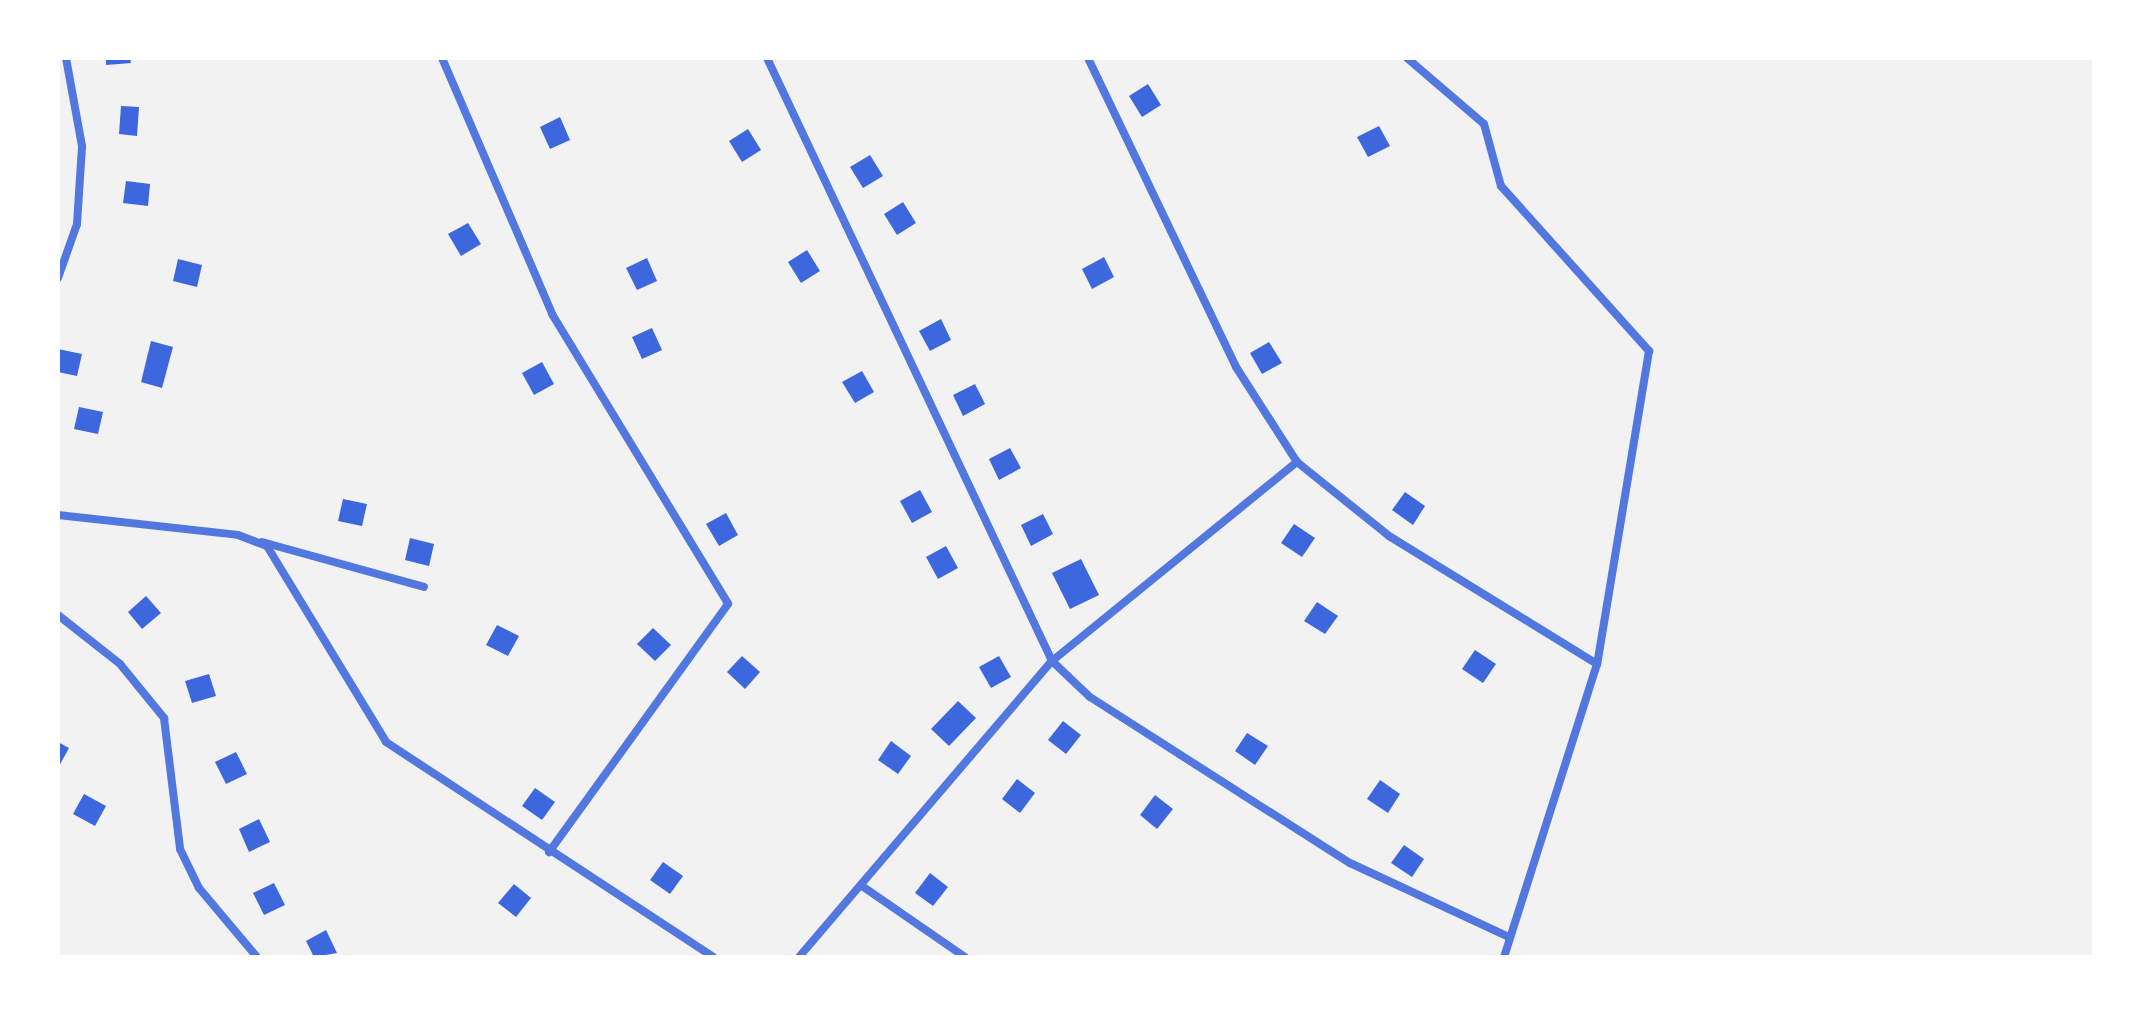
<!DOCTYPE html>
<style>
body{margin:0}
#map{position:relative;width:2152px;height:1015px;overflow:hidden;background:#f2f2f2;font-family:Literata,serif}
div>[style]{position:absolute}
.building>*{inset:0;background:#3d67dc}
.minor>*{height:8px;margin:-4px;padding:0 4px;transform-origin:4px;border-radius:4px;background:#5277de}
span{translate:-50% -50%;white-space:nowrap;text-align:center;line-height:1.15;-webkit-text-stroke:8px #fff;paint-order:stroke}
.frame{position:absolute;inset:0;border:60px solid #fff;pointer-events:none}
</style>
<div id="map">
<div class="building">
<div style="clip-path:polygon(106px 58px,130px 58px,131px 63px,106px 65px)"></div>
<div style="clip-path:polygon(1148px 84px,1161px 105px,1142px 117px,1129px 96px)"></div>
<div style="clip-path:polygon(121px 106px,139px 107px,137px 136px,119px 134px)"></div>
<div style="clip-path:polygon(560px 117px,570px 140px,550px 149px,540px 127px)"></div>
<div style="clip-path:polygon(1379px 126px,1390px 146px,1368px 157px,1357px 137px)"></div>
<div style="clip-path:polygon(748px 129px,761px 150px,742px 162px,729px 141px)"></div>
<div style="clip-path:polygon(870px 155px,883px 176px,863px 188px,850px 167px)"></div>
<div style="clip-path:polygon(126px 181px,150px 184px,148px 206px,123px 203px)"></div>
<div style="clip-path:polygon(903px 202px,916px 223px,897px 235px,884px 214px)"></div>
<div style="clip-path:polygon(468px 223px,481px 244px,461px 256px,448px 234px)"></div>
<div style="clip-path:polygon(807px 250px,820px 271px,801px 283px,788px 262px)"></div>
<div style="clip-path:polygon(1104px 257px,1114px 277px,1092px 289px,1082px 269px)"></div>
<div style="clip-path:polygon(647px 258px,657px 281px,637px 290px,626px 268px)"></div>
<div style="clip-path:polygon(178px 259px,202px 265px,197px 287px,173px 281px)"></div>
<div style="clip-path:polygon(941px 319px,951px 340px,930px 351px,919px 331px)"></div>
<div style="clip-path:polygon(652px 328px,662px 350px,642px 359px,632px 337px)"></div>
<div style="clip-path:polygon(151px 341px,173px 347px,162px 388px,141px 382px)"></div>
<div style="clip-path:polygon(1269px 342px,1282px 363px,1262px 374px,1250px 353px)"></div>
<div style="clip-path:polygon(58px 349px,82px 354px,77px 376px,58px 372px)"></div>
<div style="clip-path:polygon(542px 362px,554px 384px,534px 395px,522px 373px)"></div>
<div style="clip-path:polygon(862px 371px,874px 392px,855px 403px,842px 382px)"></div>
<div style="clip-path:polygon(975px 384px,985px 404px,963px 416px,953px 395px)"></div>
<div style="clip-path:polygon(79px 407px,103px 412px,98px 434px,74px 429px)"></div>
<div style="clip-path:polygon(1010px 448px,1021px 468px,999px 480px,989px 459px)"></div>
<div style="clip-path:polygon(920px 490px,932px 512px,912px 523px,900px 501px)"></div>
<div style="clip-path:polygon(1405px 492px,1425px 506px,1413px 525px,1392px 510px)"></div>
<div style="clip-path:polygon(343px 499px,367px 504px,362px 526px,338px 521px)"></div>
<div style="clip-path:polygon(726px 513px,738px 535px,719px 546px,706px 524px)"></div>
<div style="clip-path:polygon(1043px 514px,1053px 534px,1031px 546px,1021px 525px)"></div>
<div style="clip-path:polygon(1294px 524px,1315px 538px,1302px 557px,1281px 543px)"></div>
<div style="clip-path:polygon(410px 538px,434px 544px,429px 566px,405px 560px)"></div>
<div style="clip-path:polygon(946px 546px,958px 568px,938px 579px,926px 557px)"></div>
<div style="clip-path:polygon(1081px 559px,1099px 595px,1070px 609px,1052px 573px)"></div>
<div style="clip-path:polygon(146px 596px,161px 613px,142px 629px,128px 612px)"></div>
<div style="clip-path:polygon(1317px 602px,1338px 616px,1325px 634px,1304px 621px)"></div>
<div style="clip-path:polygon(497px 625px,519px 636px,508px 656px,486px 645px)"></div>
<div style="clip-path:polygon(653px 628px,671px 645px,655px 661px,637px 644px)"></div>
<div style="clip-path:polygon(1475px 650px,1496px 664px,1483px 683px,1462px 669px)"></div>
<div style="clip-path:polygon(742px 656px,760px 672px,745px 689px,727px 672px)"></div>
<div style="clip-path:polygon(999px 656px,1011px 677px,991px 688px,979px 667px)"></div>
<div style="clip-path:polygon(209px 674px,216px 696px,192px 703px,185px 681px)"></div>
<div style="clip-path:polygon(958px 701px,976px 718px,949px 746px,931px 729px)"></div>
<div style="clip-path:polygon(1063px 721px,1081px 735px,1066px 754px,1048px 740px)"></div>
<div style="clip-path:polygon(1247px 733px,1268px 746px,1255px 765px,1235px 751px)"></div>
<div style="clip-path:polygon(891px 741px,911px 756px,898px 774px,878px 760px)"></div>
<div style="clip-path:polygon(58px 742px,69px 748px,58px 768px)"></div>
<div style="clip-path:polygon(236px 752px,247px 774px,226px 784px,215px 762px)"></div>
<div style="clip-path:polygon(1017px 779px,1035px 793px,1020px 813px,1002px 799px)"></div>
<div style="clip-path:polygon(1380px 780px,1400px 794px,1388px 813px,1367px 799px)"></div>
<div style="clip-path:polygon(535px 788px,555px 802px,542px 820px,522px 806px)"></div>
<div style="clip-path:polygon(84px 794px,106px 806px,95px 826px,73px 814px)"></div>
<div style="clip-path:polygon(1155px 795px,1173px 809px,1157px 829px,1140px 815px)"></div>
<div style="clip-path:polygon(259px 819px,270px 842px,249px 852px,239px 829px)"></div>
<div style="clip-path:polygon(1404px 845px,1424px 859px,1412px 877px,1391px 863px)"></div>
<div style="clip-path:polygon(663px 862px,683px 876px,670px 894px,650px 880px)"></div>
<div style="clip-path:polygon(930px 873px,948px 887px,933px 906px,915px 893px)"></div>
<div style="clip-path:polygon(274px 883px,285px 905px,264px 915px,253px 893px)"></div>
<div style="clip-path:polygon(514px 884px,531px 898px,516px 917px,498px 903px)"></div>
<div style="clip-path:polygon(326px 930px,337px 953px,314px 957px,306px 941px)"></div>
</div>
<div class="minor">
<div style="left:442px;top:58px;width:279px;rotate:66.7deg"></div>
<div style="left:552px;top:314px;width:339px;rotate:58.7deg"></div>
<div style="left:728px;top:604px;width:306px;rotate:125.8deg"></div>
<div style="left:767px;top:58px;width:667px;rotate:64.7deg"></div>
<div style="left:1052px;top:661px;width:52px;rotate:43.5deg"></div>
<div style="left:1090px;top:697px;width:308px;rotate:32.6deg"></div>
<div style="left:1350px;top:863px;width:175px;rotate:25deg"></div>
<div style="left:1088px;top:58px;width:343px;rotate:64.4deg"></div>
<div style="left:1236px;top:367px;width:113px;rotate:57.3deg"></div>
<div style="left:1297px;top:462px;width:118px;rotate:38.8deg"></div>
<div style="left:1389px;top:536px;width:244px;rotate:31.6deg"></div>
<div style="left:1597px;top:664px;width:307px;rotate:107.6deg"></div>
<div style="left:1407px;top:58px;width:101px;rotate:40.6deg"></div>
<div style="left:1484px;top:124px;width:64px;rotate:74.7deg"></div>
<div style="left:1501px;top:186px;width:222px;rotate:48.1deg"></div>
<div style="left:1649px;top:351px;width:317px;rotate:99.4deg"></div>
<div style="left:58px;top:278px;width:57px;rotate:-70.6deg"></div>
<div style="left:77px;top:224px;width:78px;rotate:-86.3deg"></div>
<div style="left:82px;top:146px;width:89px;rotate:-100.3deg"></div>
<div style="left:58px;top:515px;width:181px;rotate:6.3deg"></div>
<div style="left:238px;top:535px;width:31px;rotate:21deg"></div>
<div style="left:267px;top:546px;width:229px;rotate:58.7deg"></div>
<div style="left:386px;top:742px;width:391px;rotate:33.3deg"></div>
<div style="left:262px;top:542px;width:168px;rotate:15.5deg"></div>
<div style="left:58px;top:615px;width:79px;rotate:38.3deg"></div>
<div style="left:120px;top:664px;width:70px;rotate:50.8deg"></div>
<div style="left:164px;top:718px;width:132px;rotate:83deg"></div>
<div style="left:180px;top:849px;width:43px;rotate:64deg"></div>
<div style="left:199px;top:888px;width:90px;rotate:50deg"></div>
<div style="left:862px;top:886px;width:125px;rotate:34.6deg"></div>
<div style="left:799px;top:957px;width:389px;rotate:-49.5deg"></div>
<div style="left:1052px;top:661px;width:316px;rotate:-39.1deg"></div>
</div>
<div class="frame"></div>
</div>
